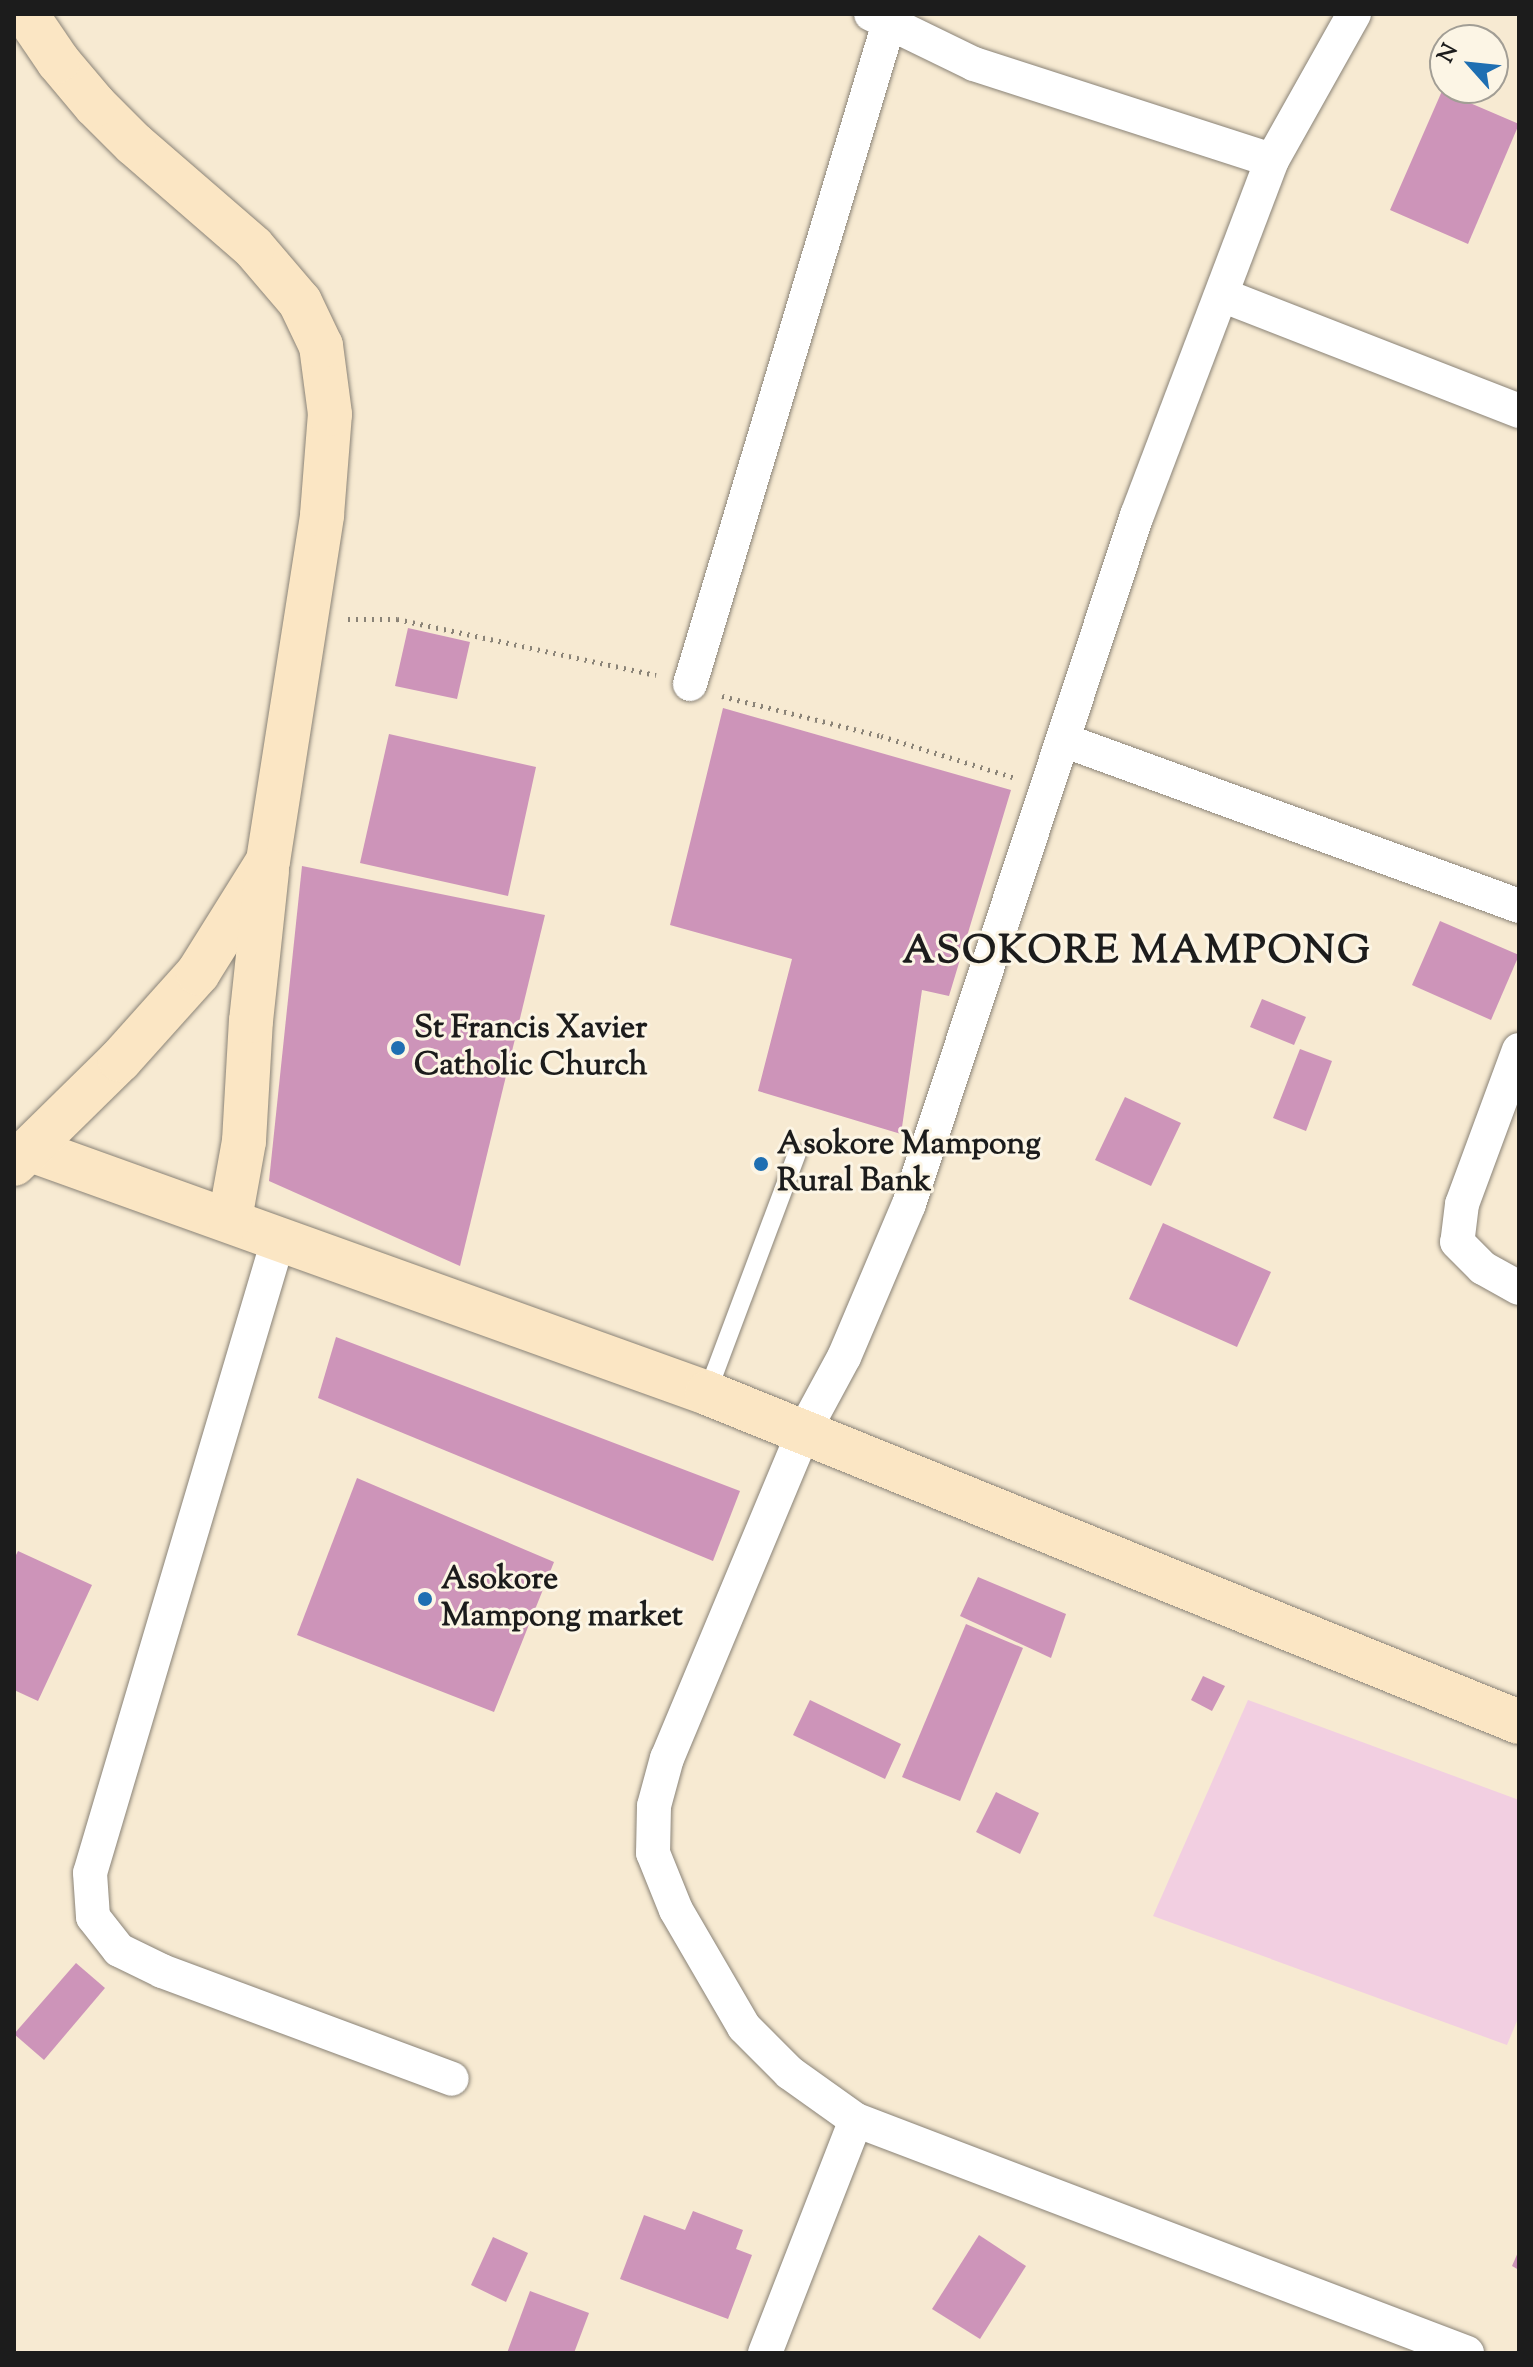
<!DOCTYPE html>
<style>
body{margin:0}
#map{position:relative;width:1533px;height:2367px;overflow:hidden;background:#f7ead2;font-family:"Sorts Mill Goudy",serif}
div>[style]{position:absolute}
.built>*{inset:0;background:#f2cfe1}
.building>*{inset:0;background:#cd94b9}
.path>*{height:5px;margin-top:-2.5px;transform-origin:0;background:repeating-linear-gradient(90deg,#8a8377 0 2px,transparent 0 8px)}
.roads{filter:drop-shadow(0 0 2px #8a8377) drop-shadow(0 0 2px #8a8377)}
.lane>*{height:18px;margin:-9px;padding:0 9px;transform-origin:9px;border-radius:9px;background:#fff}
.street>*{height:34px;margin:-17px;padding:0 17px;transform-origin:17px;border-radius:17px;background:#fff}
.secondary>*{height:44px;margin:-22px;padding:0 22px;transform-origin:22px;border-radius:22px;background:#fbe6c4}
.dots>*{width:22px;height:22px;translate:-50% -50%;box-sizing:border-box;border:4px solid #fcf5e5;border-radius:50%}
span{translate:-50% -50%;white-space:nowrap;text-align:center;line-height:1.15;-webkit-text-stroke:6px #fcf5e5;paint-order:stroke}
.poi-label{font-size:32px;color:#1c1c1c;font-weight:700}
.left{translate:0 -50%;text-align:left}
.district-label{font-size:40px;color:#1c1c1c;font-weight:700;letter-spacing:2px}
.frame{position:absolute;inset:0;border:16px solid #1c1c1c;pointer-events:none}
.north{position:absolute;left:1429px;top:24px;width:80px;height:80px;box-sizing:border-box;background:#fcf5e5;border:2px solid #a29e95;border-radius:50%;rotate:297deg;font-size:22px;font-weight:700;line-height:32px;text-align:center;color:#1c1c1c}
.north::after{content:'';display:block;margin:auto;width:28px;height:36px;background:#1f6fb2;clip-path:polygon(50% 0,100% 100%,50% 72%,0 100%)}
</style>
<div id="map">
<div class="built">
<div style="clip-path:polygon(1248px 1700px,1519px 1800px,1519px 2016px,1507px 2045px,1153px 1916px)"></div>
</div>
<div class="building">
<div style="clip-path:polygon(1442px 91px,1519px 124px,1468px 244px,1390px 210px)"></div>
<div style="clip-path:polygon(408px 628px,470px 642px,457px 699px,395px 686px)"></div>
<div style="clip-path:polygon(723px 708px,1011px 790px,949px 996px,922px 990px,901px 1134px,758px 1091px,792px 959px,670px 925px)"></div>
<div style="clip-path:polygon(389px 734px,536px 767px,508px 896px,360px 863px)"></div>
<div style="clip-path:polygon(302px 866px,545px 915px,460px 1266px,269px 1181px)"></div>
<div style="clip-path:polygon(1440px 921px,1519px 955px,1491px 1020px,1412px 985px)"></div>
<div style="clip-path:polygon(1262px 999px,1306px 1017px,1294px 1045px,1250px 1027px)"></div>
<div style="clip-path:polygon(1300px 1049px,1332px 1061px,1306px 1131px,1273px 1118px)"></div>
<div style="clip-path:polygon(1125px 1097px,1181px 1123px,1151px 1186px,1095px 1160px)"></div>
<div style="clip-path:polygon(1163px 1223px,1271px 1272px,1237px 1347px,1129px 1299px)"></div>
<div style="clip-path:polygon(336px 1337px,740px 1491px,713px 1561px,318px 1398px)"></div>
<div style="clip-path:polygon(357px 1478px,554px 1562px,494px 1712px,297px 1635px)"></div>
<div style="clip-path:polygon(18px 1551px,92px 1585px,38px 1701px,14px 1690px,14px 1559px)"></div>
<div style="clip-path:polygon(978px 1577px,1066px 1614px,1051px 1658px,960px 1616px)"></div>
<div style="clip-path:polygon(966px 1624px,1023px 1648px,960px 1801px,902px 1777px)"></div>
<div style="clip-path:polygon(1203px 1676px,1225px 1686px,1212px 1711px,1191px 1700px)"></div>
<div style="clip-path:polygon(810px 1700px,901px 1744px,885px 1779px,793px 1735px)"></div>
<div style="clip-path:polygon(996px 1792px,1039px 1813px,1020px 1854px,976px 1832px)"></div>
<div style="clip-path:polygon(76px 1963px,105px 1988px,44px 2060px,14px 2034px)"></div>
<div style="clip-path:polygon(693px 2211px,743px 2230px,736px 2249px,752px 2255px,728px 2319px,620px 2279px,644px 2215px,685px 2230px)"></div>
<div style="clip-path:polygon(979px 2235px,1026px 2266px,980px 2339px,932px 2309px)"></div>
<div style="clip-path:polygon(493px 2237px,528px 2253px,506px 2302px,471px 2285px)"></div>
<div style="clip-path:polygon(1519px 2250px,1519px 2270px,1512px 2266px)"></div>
<div style="clip-path:polygon(530px 2291px,589px 2313px,574px 2353px,507px 2353px)"></div>
</div>
<div class="path">
<div style="left:348px;top:619px;width:49px"></div>
<div style="left:397px;top:619px;width:265px;rotate:12.2deg"></div>
<div style="left:722px;top:696px;width:164px;rotate:14.1deg"></div>
<div style="left:881px;top:736px;width:138px;rotate:17.3deg"></div>
</div>
<div class="roads">
<div class="lane">
<div style="left:707px;top:1393px;width:256px;rotate:-69.4deg"></div>
</div>
<div class="street">
<div style="left:871px;top:14px;width:114px;rotate:25.9deg"></div>
<div style="left:974px;top:64px;width:313px;rotate:17.9deg"></div>
<div style="left:1354px;top:14px;width:167px;rotate:119.3deg"></div>
<div style="left:1272px;top:160px;width:380px;rotate:110.8deg"></div>
<div style="left:1137px;top:515px;width:726px;rotate:108.31deg"></div>
<div style="left:909px;top:1204px;width:166px;rotate:113deg"></div>
<div style="left:844px;top:1357px;width:84px;rotate:118.4deg"></div>
<div style="left:804px;top:1431px;width:355px;rotate:112.7deg"></div>
<div style="left:667px;top:1758px;width:50px;rotate:105.2deg"></div>
<div style="left:654px;top:1806px;width:47px;rotate:91.2deg"></div>
<div style="left:653px;top:1853px;width:61px;rotate:68deg"></div>
<div style="left:676px;top:1910px;width:135px;rotate:59.8deg"></div>
<div style="left:744px;top:2027px;width:65px;rotate:45deg"></div>
<div style="left:790px;top:2073px;width:81px;rotate:35.5deg"></div>
<div style="left:856px;top:2120px;width:654px;rotate:20.87deg"></div>
<div style="left:1222px;top:295px;width:319px;rotate:21.3deg"></div>
<div style="left:690px;top:684px;width:690px;rotate:-73.25deg"></div>
<div style="left:1063px;top:740px;width:485px;rotate:20deg"></div>
<div style="left:1519px;top:1050px;width:164px;rotate:110.3deg"></div>
<div style="left:1462px;top:1204px;width:38px;rotate:97deg"></div>
<div style="left:1457px;top:1242px;width:37px;rotate:45deg"></div>
<div style="left:1483px;top:1268px;width:41px;rotate:29.1deg"></div>
<div style="left:279px;top:1237px;width:663px;rotate:106.55deg"></div>
<div style="left:90px;top:1873px;width:44px;rotate:86.1deg"></div>
<div style="left:93px;top:1917px;width:42px;rotate:51.8deg"></div>
<div style="left:119px;top:1950px;width:48px;rotate:26deg"></div>
<div style="left:162px;top:1971px;width:309px;rotate:20.4deg"></div>
<div style="left:765px;top:2353px;width:250px;rotate:-68.7deg"></div>
</div>
<div class="secondary">
<div style="left:31px;top:1150px;width:718px;rotate:19.77deg"></div>
<div style="left:707px;top:1393px;width:876px;rotate:22.06deg"></div>
<div style="left:14px;top:1164px;width:148px;rotate:-44.5deg"></div>
<div style="left:120px;top:1060px;width:117px;rotate:-48.1deg"></div>
<div style="left:198px;top:973px;width:132px;rotate:-58deg"></div>
<div style="left:268px;top:861px;width:350px;rotate:-81.1deg"></div>
<div style="left:322px;top:515px;width:101px;rotate:-85.5deg"></div>
<div style="left:330px;top:414px;width:69px;rotate:-97.5deg"></div>
<div style="left:321px;top:346px;width:49px;rotate:-115.5deg"></div>
<div style="left:300px;top:302px;width:72px;rotate:-130.5deg"></div>
<div style="left:253px;top:247px;width:157px;rotate:-139.1deg"></div>
<div style="left:134px;top:144px;width:55px;rotate:-135deg"></div>
<div style="left:95px;top:105px;width:57px;rotate:-130.1deg"></div>
<div style="left:58px;top:61px;width:57px;rotate:-124.2deg"></div>
<div style="left:230px;top:1219px;width:79px;rotate:-79.8deg"></div>
<div style="left:244px;top:1141px;width:120px;rotate:-86.7deg"></div>
<div style="left:251px;top:1021px;width:151px;rotate:-83.9deg"></div>
</div>
</div>
<div class="dots">
<div style="left:398px;top:1048px;background:#1f6fb2"></div>
<div style="left:761px;top:1164px;background:#1f6fb2"></div>
<div style="left:425px;top:1599px;background:#1f6fb2"></div>
</div>
<div class="poi-label">
<span class="left" style="left:414px;top:1048px">St Francis Xavier<br>Catholic Church</span>
<span class="left" style="left:777px;top:1164px">Asokore Mampong<br>Rural Bank</span>
<span class="left" style="left:441px;top:1599px">Asokore<br>Mampong market</span>
</div>
<div class="district-label">
<span style="left:1137px;top:953px">ASOKORE MAMPONG</span>
</div>
<div class="frame"></div>
<div class="north">N</div>
</div>
